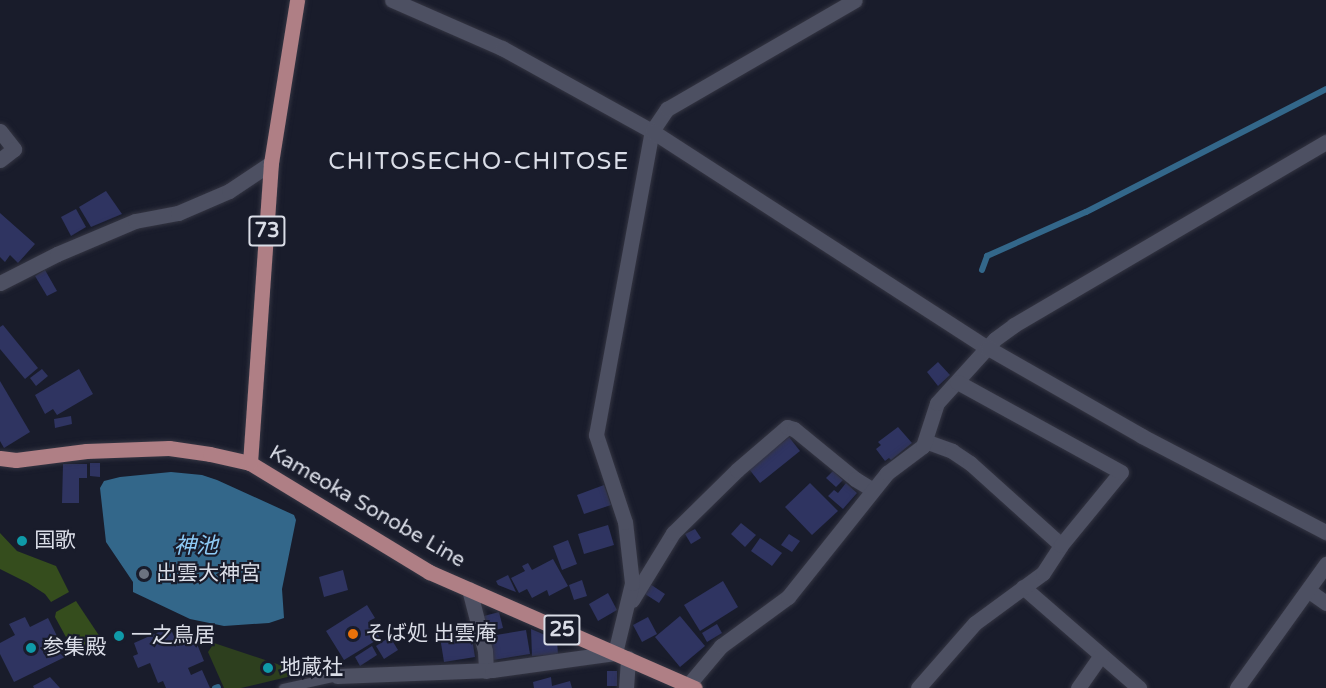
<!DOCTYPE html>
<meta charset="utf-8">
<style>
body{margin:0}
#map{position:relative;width:1326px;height:688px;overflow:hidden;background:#191c2b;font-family:"Varela Round","Noto Sans JP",sans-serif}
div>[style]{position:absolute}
.green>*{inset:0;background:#2d3f1e}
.forest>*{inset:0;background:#354d1d}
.water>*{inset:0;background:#33678a}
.stream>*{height:6px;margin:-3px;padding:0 3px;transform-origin:3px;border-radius:3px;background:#33678a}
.building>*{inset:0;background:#2f3461}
.roads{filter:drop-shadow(0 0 2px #343542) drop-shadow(0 0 2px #343542)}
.service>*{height:9px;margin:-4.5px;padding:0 4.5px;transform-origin:4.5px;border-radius:4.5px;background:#4d5062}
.minor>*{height:15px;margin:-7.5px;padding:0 7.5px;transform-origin:7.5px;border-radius:7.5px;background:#4d5062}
.tertiary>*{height:15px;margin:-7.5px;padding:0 7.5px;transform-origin:7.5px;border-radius:7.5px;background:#4d5062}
.primary>*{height:15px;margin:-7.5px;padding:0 7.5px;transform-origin:7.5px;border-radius:7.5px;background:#af7f85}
.dots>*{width:16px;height:16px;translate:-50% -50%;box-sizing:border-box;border:3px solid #191c2b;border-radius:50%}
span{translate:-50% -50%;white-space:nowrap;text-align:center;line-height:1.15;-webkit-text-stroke:4.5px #191c2b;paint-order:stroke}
.shield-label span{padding:2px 4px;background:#191c2b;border:2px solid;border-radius:4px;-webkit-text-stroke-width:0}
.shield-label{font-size:20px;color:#dadde7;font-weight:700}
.street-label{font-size:21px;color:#dadde7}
.poi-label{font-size:21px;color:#dadde7}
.left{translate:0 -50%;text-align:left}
.water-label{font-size:22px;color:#8ecbf6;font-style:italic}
.quarter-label{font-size:24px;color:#dadde7;letter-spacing:1.5px}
</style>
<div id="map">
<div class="green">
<div style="clip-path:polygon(214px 643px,304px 673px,241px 688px,224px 688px,208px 652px)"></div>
</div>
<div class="forest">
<div style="clip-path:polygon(0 533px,17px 551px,56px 566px,69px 592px,51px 602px,45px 594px,28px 583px,0 569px)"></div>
<div style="clip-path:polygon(76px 601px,100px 637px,97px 642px,81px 652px,73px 650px,55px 617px,56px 612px)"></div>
</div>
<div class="water">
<div style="clip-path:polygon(171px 472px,202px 475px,217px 480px,294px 515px,296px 520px,282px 589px,284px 618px,269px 623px,224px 626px,190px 619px,133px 592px,133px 582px,106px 542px,100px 488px,104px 481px,120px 477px)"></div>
</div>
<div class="stream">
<div style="left:982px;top:270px;width:15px;rotate:-70deg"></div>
<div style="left:987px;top:256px;width:108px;rotate:-24deg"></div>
<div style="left:1086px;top:212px;width:270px;rotate:-27.1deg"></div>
<div style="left:215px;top:688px;width:3px;rotate:-18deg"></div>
</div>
<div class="building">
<div style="clip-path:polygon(106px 191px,122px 214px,91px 227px,79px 207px)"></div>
<div style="clip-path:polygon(76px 209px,86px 227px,71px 236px,61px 217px)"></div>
<div style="clip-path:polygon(0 213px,35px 244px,18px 263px,10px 255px,5px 262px,0 257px)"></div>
<div style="clip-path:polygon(45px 270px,57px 291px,47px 296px,35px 276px)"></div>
<div style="clip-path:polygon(3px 325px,38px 368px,25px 379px,0 349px,0 327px)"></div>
<div style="clip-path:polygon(938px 362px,950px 375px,938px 386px,927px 372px)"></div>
<div style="clip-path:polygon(42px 369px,48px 376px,36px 386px,30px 378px)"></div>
<div style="clip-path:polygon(79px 369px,93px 394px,57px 415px,53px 409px,45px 414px,35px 395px)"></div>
<div style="clip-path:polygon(0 381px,30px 432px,4px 448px,0 441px)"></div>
<div style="clip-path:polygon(71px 416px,72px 424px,55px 428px,54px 419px)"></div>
<div style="clip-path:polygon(898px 427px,912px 443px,891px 460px,889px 458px,885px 461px,876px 449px,881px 445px,878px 442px)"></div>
<div style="clip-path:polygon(789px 437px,800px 451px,760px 483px,749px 469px)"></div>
<div style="clip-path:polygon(90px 463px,100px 463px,100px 477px,90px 476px)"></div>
<div style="clip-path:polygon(63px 464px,87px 464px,87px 478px,79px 478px,79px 503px,62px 503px)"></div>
<div style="clip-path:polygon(833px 471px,843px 480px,836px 487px,826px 478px)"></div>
<div style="clip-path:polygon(810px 483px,838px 511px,812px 535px,785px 507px)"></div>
<div style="clip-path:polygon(846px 483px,857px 493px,843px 509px,828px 496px,834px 490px,838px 493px)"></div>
<div style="clip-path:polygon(604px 485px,611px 505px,584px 514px,577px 495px)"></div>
<div style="clip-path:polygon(741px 523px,756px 535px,745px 547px,731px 534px)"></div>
<div style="clip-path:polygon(608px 525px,614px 545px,584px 554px,578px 534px)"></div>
<div style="clip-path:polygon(695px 529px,701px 538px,691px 544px,685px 534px)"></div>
<div style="clip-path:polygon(789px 534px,800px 541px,792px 552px,781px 545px)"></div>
<div style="clip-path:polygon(760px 538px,782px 553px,772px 566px,751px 551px)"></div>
<div style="clip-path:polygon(568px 540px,577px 564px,562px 570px,553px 546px)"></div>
<div style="clip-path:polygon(553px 559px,568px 586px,549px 596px,547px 590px,532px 598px,527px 589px,519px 593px,511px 578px,525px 571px,522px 566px,528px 563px,532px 570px)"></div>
<div style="clip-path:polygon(343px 570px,348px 590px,324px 597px,319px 577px)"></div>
<div style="clip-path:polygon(508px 575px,516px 592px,498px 585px,496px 581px)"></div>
<div style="clip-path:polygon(582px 580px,587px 596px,574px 600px,569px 585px)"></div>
<div style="clip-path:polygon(723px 581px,738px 607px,700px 631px,684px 605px)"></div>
<div style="clip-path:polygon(650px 584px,665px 594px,659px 603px,645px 594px)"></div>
<div style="clip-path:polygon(608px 593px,617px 610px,598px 621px,589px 604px)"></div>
<div style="clip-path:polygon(367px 605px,375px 618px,369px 621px,380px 638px,344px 660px,326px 631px)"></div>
<div style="clip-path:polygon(499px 612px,503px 628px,488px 632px,484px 616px)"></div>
<div style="clip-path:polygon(680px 616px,705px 646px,680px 667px,655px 637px)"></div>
<div style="clip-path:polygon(25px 617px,30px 627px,48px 618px,67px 656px,14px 682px,0 654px,0 643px,15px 635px,9px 624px)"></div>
<div style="clip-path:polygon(648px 617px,657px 634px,642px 642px,633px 625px)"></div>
<div style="clip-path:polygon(717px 624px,722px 633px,707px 642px,702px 633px)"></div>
<div style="clip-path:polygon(170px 627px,178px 646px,195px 639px,204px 661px,188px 668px,191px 675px,202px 670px,210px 688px,166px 688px,163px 681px,158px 683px,150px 663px,138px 668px,133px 656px,138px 654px,134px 643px)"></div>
<div style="clip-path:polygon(531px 629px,557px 640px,558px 655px,532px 656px)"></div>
<div style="clip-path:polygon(526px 630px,530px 654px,493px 660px,490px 636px)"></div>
<div style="clip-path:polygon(471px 631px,475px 657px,444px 662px,440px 637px)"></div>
<div style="clip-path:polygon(390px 637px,398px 650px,384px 659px,376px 646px)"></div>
<div style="clip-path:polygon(372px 646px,377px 655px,360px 666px,355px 657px)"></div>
<div style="clip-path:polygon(607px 671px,617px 671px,617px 686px,607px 686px)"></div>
<div style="clip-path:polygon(50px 677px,60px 688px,34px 688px,33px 686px)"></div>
<div style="clip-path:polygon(551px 677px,552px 686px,570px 681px,572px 688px,534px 688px,533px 682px)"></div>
</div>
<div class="roads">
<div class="service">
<div style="left:283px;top:688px;width:55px;rotate:-12.5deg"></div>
</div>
<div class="minor">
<div style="left:0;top:131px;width:23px;rotate:52deg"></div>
<div style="left:14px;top:149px;width:18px;rotate:142deg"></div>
<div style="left:0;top:283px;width:64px;rotate:-27deg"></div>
<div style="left:57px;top:254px;width:85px;rotate:-22.9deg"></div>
<div style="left:135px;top:221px;width:44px;rotate:-10.5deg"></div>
<div style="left:178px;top:213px;width:56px;rotate:-23.3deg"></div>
<div style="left:229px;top:191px;width:50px;rotate:-33.7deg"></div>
<div style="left:925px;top:441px;width:29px;rotate:20deg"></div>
<div style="left:952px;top:451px;width:22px;rotate:34deg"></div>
<div style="left:970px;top:463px;width:122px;rotate:42deg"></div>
<div style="left:1023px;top:587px;width:154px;rotate:41deg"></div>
<div style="left:469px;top:589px;width:64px;rotate:75.5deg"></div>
<div style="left:485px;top:651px;width:20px;rotate:87deg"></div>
<div style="left:1309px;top:591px;width:21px;rotate:35deg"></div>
<div style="left:632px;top:600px;width:79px;rotate:-58.5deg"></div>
<div style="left:673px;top:533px;width:90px;rotate:-44.5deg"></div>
<div style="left:737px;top:470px;width:66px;rotate:-40.7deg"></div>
<div style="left:787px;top:427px;width:7px;rotate:16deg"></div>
<div style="left:794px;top:429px;width:79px;rotate:39.3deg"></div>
<div style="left:855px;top:479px;width:21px;rotate:31deg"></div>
<div style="left:337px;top:676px;width:155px;rotate:-2.2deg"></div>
<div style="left:492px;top:670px;width:124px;rotate:-7.9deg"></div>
<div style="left:615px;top:653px;width:72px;rotate:-76.3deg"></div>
<div style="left:632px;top:583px;width:61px;rotate:-96.5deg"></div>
<div style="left:625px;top:522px;width:92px;rotate:-108.4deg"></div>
<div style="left:596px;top:435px;width:309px;rotate:-79.6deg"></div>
<div style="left:652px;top:131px;width:27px;rotate:-56deg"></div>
<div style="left:667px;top:109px;width:217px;rotate:-30.1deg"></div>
<div style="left:689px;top:684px;width:50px;rotate:-49.9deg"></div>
<div style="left:721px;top:646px;width:83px;rotate:-36.2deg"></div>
<div style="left:788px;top:597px;width:159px;rotate:-51.4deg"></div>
<div style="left:887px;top:473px;width:45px;rotate:-36.9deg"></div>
<div style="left:923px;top:446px;width:45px;rotate:-72deg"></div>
<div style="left:937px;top:403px;width:86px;rotate:-47.8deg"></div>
<div style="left:995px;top:339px;width:24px;rotate:-36deg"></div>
<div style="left:1014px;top:325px;width:362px;rotate:-30.4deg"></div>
<div style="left:626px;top:688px;width:30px;rotate:-86deg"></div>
<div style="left:918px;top:688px;width:86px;rotate:-48.8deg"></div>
<div style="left:975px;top:623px;width:84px;rotate:-36.3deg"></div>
<div style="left:1043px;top:573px;width:33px;rotate:-57deg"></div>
<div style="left:1061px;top:545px;width:94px;rotate:-50.6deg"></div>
<div style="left:1121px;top:472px;width:187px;rotate:-151.2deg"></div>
<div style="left:1078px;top:688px;width:40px;rotate:-55.1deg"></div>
<div style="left:1237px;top:688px;width:153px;rotate:-54.3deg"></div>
</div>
<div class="tertiary">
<div style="left:392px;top:0;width:120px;rotate:23.6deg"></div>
<div style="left:502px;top:48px;width:171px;rotate:29deg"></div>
<div style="left:652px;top:131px;width:400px;rotate:32.9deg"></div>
<div style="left:988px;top:348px;width:177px;rotate:29.7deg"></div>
<div style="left:1142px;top:436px;width:208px;rotate:27.6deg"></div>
</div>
<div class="primary">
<div style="left:0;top:458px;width:16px;rotate:7deg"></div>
<div style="left:16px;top:460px;width:71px;rotate:-7.3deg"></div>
<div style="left:86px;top:451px;width:83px;rotate:-2.1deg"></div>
<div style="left:169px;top:448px;width:41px;rotate:8.3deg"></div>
<div style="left:210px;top:454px;width:41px;rotate:12.7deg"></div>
<div style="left:250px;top:463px;width:210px;rotate:31.3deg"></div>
<div style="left:429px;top:572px;width:290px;rotate:23.6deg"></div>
<div style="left:250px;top:463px;width:301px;rotate:-86deg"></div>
<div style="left:271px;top:163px;width:165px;rotate:-80.9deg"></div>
</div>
</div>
<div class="dots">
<div style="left:22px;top:541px;background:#0f9aa8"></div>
<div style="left:144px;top:574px;background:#6b7280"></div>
<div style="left:353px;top:634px;background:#e8710a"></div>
<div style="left:119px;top:636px;background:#0f9aa8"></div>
<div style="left:31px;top:648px;background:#0f9aa8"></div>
<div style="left:268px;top:668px;background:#0f9aa8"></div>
</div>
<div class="shield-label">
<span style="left:267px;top:231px">73</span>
<span style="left:562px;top:630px">25</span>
</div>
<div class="street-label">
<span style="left:367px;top:507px;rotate:30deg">Kameoka Sonobe Line</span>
</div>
<div class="poi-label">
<span class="left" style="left:34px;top:541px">国歌</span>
<span class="left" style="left:156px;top:574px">出雲大神宮</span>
<span class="left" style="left:365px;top:634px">そば処 出雲庵</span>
<span class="left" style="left:131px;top:636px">一之鳥居</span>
<span class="left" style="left:43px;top:648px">参集殿</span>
<span class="left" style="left:280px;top:668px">地蔵社</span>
</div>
<div class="water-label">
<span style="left:196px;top:547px">神池</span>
</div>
<div class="quarter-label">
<span style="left:479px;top:162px">CHITOSECHO-CHITOSE</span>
</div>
</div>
